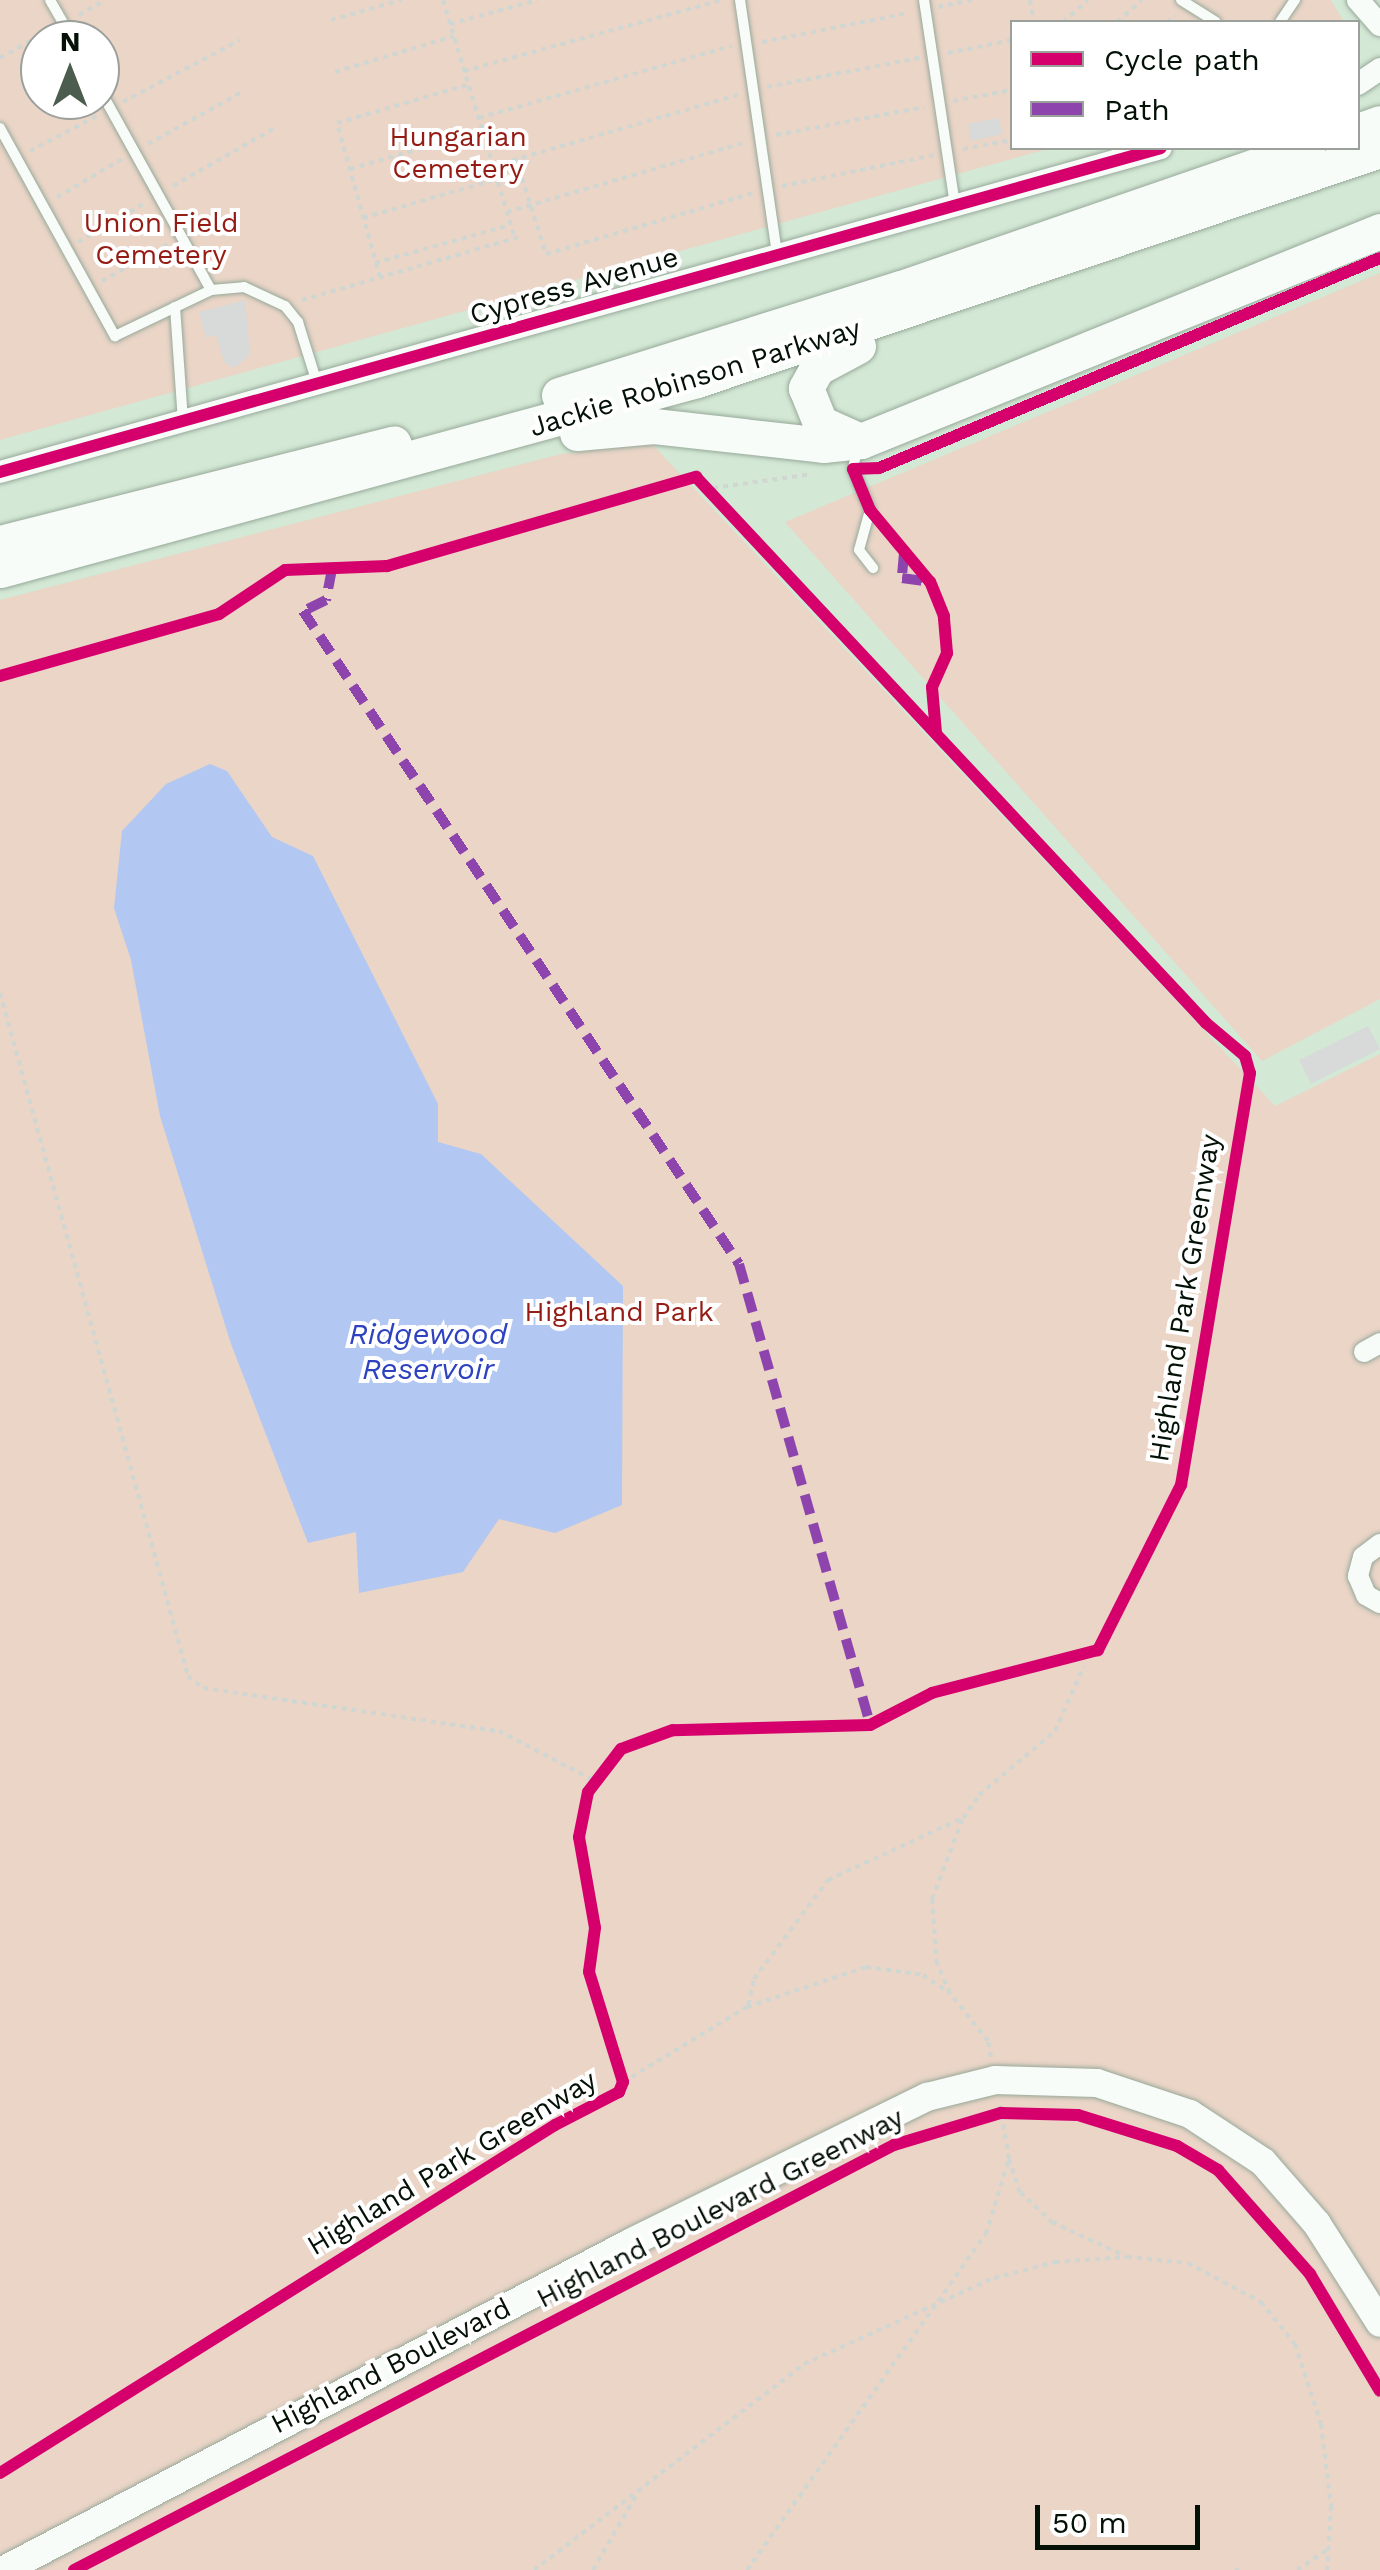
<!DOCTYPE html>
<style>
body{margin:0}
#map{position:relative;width:1380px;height:2570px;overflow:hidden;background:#d3e8d5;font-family:"Work Sans",sans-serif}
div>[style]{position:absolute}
.green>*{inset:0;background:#ead5c7}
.water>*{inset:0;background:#b2c8f2}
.building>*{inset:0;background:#d7dad8}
.path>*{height:4px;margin-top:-2px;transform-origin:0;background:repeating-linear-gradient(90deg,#d0d6d1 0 5px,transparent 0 10px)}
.roads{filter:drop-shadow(0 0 2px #98a99a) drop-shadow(0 0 2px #98a99a)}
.service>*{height:10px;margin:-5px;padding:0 5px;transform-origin:5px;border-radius:5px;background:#f8fcf9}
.minor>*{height:20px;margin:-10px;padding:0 10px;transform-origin:10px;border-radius:10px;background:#f8fcf9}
.tertiary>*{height:22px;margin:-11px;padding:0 11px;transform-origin:11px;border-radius:11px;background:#f8fcf9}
.secondary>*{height:28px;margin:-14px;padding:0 14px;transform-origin:14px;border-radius:14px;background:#f8fcf9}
.motorway>*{height:35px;margin:-17.5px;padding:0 17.5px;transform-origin:17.5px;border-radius:17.5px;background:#f8fcf9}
.quiet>*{height:10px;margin-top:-5px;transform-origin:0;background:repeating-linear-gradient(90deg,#8e44ad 0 20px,transparent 0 30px)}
.cycleway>*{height:12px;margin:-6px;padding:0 6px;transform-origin:6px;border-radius:6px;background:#d6006c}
span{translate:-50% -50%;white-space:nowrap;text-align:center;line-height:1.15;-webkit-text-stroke:8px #fff;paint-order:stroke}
.park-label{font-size:28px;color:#951c14}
.street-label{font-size:28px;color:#041106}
.water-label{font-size:30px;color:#2e42c0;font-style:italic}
.legend{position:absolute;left:1010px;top:20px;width:350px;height:130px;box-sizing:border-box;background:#fff;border:2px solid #9ba09b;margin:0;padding:12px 18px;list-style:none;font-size:30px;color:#041106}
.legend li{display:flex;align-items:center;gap:20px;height:50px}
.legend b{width:50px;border:2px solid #9ba09b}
.north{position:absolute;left:20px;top:20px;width:100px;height:100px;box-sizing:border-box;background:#fff;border:2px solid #9ba09b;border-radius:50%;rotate:0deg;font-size:28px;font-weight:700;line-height:40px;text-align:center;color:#041106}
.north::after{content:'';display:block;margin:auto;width:35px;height:45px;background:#4c5c4e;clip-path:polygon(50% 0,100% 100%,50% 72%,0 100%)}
.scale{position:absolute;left:1035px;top:2505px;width:165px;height:45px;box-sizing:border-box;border:5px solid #041106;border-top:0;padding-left:12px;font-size:30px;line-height:35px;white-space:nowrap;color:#041106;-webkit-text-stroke:8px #fff;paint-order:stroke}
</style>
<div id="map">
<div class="green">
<div style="clip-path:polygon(evenodd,0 0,1331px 0,1344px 22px,1012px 22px,1012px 148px,1051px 148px,0 440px,0 0,40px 40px,100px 40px,100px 100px,40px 100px,40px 40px)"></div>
<div style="clip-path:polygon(1380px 273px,1380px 999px,1262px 1061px,785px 522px)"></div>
<div style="clip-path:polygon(651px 443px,1275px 1106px,1380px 1054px,1380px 2570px,0 2570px,0 600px,561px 454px)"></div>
</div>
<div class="water">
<div style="clip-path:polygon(210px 764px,227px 771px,272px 837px,313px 856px,438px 1104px,438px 1142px,481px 1154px,623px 1286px,622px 1505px,555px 1533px,499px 1519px,463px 1572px,359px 1593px,356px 1532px,308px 1543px,231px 1344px,160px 1116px,131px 960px,114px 908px,122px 831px,166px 784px)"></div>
</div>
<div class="building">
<div style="clip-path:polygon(999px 118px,1002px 134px,971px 141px,968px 124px)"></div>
<div style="clip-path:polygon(245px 300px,250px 355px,234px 368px,224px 362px,216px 335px,206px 338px,199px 312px)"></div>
<div style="clip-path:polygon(1368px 1026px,1380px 1049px,1311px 1084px,1299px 1060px)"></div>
</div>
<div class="path">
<div style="left:443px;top:0;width:249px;rotate:73.2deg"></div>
<div style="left:1030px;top:0;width:22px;rotate:80deg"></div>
<div style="left:938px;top:7px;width:34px;rotate:-12deg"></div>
<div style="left:79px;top:15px;width:30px;rotate:-30deg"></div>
<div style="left:331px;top:20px;width:73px;rotate:-15.9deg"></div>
<div style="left:1063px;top:22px;width:33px;rotate:-41deg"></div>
<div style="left:1117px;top:22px;width:33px;rotate:-41deg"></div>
<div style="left:1167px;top:22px;width:11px;rotate:-38deg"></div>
<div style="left:450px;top:24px;width:91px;rotate:-15.3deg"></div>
<div style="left:762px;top:42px;width:150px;rotate:-11.2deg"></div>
<div style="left:948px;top:53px;width:65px;rotate:-11.5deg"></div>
<div style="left:0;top:58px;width:55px;rotate:-29.4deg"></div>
<div style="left:464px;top:71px;width:267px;rotate:-15.4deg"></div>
<div style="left:335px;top:72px;width:124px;rotate:-16.8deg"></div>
<div style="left:767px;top:87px;width:155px;rotate:-10.8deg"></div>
<div style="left:953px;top:101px;width:60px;rotate:-10.6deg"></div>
<div style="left:123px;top:102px;width:132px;rotate:-27.9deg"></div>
<div style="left:479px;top:118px;width:263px;rotate:-15.9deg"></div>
<div style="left:776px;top:135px;width:151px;rotate:-10.7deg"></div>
<div style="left:148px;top:144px;width:110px;rotate:-28.9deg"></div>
<div style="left:963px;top:149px;width:50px;rotate:-10.4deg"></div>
<div style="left:30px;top:151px;width:76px;rotate:-27.6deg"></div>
<div style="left:516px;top:159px;width:100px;rotate:72.5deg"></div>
<div style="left:546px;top:254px;width:216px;rotate:-16.4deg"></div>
<div style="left:493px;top:166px;width:255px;rotate:-16.2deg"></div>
<div style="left:350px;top:169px;width:137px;rotate:-16.1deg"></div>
<div style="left:173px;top:186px;width:115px;rotate:-29.7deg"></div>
<div style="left:782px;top:186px;width:155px;rotate:-11.5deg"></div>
<div style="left:57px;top:197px;width:75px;rotate:-30.3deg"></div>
<div style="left:507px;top:212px;width:250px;rotate:-16.3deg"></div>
<div style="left:363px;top:218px;width:140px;rotate:-16.2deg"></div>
<div style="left:78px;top:242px;width:75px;rotate:-30.3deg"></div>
<div style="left:375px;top:263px;width:140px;rotate:-15.7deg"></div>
<div style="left:380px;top:277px;width:160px;rotate:-105.6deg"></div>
<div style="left:337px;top:123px;width:135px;rotate:-16.3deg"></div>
<div style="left:102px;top:281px;width:76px;rotate:-29.3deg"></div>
<div style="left:302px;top:300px;width:230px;rotate:-16.2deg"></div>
<div style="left:713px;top:488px;width:100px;rotate:-8deg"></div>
<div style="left:0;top:993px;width:708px;rotate:74.61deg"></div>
<div style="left:188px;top:1676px;width:19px;rotate:39deg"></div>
<div style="left:203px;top:1688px;width:299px;rotate:8.3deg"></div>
<div style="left:499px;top:1731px;width:108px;rotate:27.5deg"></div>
<div style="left:748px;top:2005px;width:27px;rotate:-77deg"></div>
<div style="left:754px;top:1979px;width:124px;rotate:-53.2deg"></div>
<div style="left:828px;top:1880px;width:149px;rotate:-24.7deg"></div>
<div style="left:991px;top:2057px;width:16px;rotate:-101deg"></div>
<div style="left:988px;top:2041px;width:61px;rotate:-128.4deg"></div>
<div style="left:950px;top:1993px;width:32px;rotate:-114deg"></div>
<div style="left:937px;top:1964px;width:65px;rotate:-94.4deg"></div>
<div style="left:932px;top:1899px;width:87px;rotate:-69.1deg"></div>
<div style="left:963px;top:1818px;width:28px;rotate:-55deg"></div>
<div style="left:979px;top:1795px;width:99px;rotate:-40.1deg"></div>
<div style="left:1055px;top:1731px;width:71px;rotate:-66deg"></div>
<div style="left:623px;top:2082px;width:145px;rotate:-31.2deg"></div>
<div style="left:747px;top:2007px;width:126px;rotate:-18.6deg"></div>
<div style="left:866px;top:1967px;width:58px;rotate:8deg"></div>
<div style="left:923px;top:1975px;width:32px;rotate:34deg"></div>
<div style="left:1009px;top:2159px;width:35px;rotate:72deg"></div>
<div style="left:1020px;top:2192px;width:44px;rotate:43.2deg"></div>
<div style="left:1052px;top:2222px;width:81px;rotate:25deg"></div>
<div style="left:1236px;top:2568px;width:3px;rotate:45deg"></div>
<div style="left:534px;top:2570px;width:340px;rotate:-37.3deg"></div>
<div style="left:804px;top:2364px;width:209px;rotate:-24.4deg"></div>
<div style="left:994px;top:2278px;width:63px;rotate:-14.7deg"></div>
<div style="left:1055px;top:2262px;width:72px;rotate:-4deg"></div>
<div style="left:1127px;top:2257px;width:61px;rotate:5.6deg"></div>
<div style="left:1188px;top:2263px;width:83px;rotate:28.1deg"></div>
<div style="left:1261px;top:2302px;width:54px;rotate:51deg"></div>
<div style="left:1295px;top:2344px;width:84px;rotate:72deg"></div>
<div style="left:1321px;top:2424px;width:83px;rotate:83deg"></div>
<div style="left:1331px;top:2506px;width:64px;rotate:93.6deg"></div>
<div style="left:593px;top:2570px;width:90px;rotate:-60deg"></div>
<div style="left:747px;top:2570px;width:412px;rotate:-54.6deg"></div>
<div style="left:986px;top:2234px;width:78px;rotate:-73deg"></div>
<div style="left:1009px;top:2159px;width:54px;rotate:-99.6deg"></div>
<div style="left:1297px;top:2570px;width:37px;rotate:-34deg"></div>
</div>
<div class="roads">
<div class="service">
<div style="left:50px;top:0;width:46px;rotate:60.1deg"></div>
<div style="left:740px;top:0;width:257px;rotate:81.7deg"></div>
<div style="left:924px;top:0;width:207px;rotate:81.4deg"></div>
<div style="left:1181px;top:0;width:41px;rotate:32.2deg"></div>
<div style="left:1280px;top:22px;width:27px;rotate:-56deg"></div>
<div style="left:0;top:128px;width:238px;rotate:61.1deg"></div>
<div style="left:115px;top:336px;width:106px;rotate:-25.6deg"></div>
<div style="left:211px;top:290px;width:229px;rotate:-119deg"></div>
<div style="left:211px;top:290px;width:33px;rotate:-5deg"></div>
<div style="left:244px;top:287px;width:45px;rotate:24.9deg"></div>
<div style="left:285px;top:306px;width:21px;rotate:51deg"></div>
<div style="left:298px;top:322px;width:64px;rotate:72.7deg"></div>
<div style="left:175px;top:307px;width:113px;rotate:86deg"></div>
<div style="left:857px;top:450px;width:19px;rotate:102deg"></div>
<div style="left:853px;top:469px;width:44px;rotate:67.5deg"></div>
<div style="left:870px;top:510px;width:41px;rotate:105.4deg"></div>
<div style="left:859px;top:550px;width:23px;rotate:52deg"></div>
</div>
<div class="minor">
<div style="left:1364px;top:1352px;width:18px;rotate:-29deg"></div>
<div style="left:1380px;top:1544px;width:21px;rotate:143deg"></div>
<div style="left:1363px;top:1557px;width:20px;rotate:105deg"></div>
<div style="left:1358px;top:1576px;width:21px;rotate:67deg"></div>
<div style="left:1366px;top:1595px;width:16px;rotate:30deg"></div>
</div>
<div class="tertiary">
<div style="left:1358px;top:0;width:33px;rotate:49deg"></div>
<div style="left:1358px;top:84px;width:27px;rotate:-34deg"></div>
<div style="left:0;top:472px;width:1205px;rotate:-15.59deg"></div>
</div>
<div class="secondary">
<div style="left:4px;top:2570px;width:708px;rotate:-27.58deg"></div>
<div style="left:632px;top:2242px;width:329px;rotate:-26.2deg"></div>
<div style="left:927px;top:2097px;width:70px;rotate:-14deg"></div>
<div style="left:995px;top:2080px;width:102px;rotate:1.7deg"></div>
<div style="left:1097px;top:2083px;width:98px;rotate:18.4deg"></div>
<div style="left:1190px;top:2114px;width:87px;rotate:33.3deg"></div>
<div style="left:1263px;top:2162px;width:82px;rotate:48.9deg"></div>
<div style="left:1317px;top:2224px;width:117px;rotate:57.5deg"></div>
</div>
<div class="motorway">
<div style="left:1358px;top:131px;width:23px;rotate:-20deg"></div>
<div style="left:858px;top:346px;width:47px;rotate:151.8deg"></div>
<div style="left:817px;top:368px;width:23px;rotate:119deg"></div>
<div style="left:806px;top:388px;width:38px;rotate:68deg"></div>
<div style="left:820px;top:423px;width:44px;rotate:24.2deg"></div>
<div style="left:559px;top:395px;width:358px;rotate:-17.4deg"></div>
<div style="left:901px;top:288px;width:430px;rotate:-19deg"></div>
<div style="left:577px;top:433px;width:77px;rotate:-5.2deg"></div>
<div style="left:654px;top:426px;width:170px;rotate:6.4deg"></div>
<div style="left:823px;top:445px;width:38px;rotate:-6deg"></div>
<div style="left:861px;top:441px;width:560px;rotate:-22.03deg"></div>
<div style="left:0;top:543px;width:406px;rotate:-14.2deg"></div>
<div style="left:0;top:570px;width:722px;rotate:-15.25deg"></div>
<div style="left:697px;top:380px;width:721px;rotate:-18.61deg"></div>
</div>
</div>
<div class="quiet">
<div style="left:904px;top:553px;width:25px;rotate:95deg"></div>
<div style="left:902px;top:578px;width:28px;rotate:8deg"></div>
<div style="left:332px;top:569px;width:32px;rotate:101deg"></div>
<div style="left:326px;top:600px;width:25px;rotate:154deg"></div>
<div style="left:303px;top:611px;width:785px;rotate:56.27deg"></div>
<div style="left:739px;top:1264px;width:479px;rotate:74.1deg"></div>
</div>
<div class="cycleway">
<div style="left:0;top:472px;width:1205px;rotate:-15.59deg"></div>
<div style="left:0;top:676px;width:228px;rotate:-15.8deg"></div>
<div style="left:219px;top:614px;width:79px;rotate:-33.7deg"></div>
<div style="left:285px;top:570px;width:102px;rotate:-2.2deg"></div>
<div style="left:387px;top:566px;width:322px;rotate:-16.1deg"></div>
<div style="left:696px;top:477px;width:747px;rotate:46.95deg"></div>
<div style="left:1206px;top:1023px;width:51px;rotate:40.2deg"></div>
<div style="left:1245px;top:1056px;width:18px;rotate:74deg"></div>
<div style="left:1250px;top:1073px;width:418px;rotate:99.5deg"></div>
<div style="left:1181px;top:1485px;width:185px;rotate:116.7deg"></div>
<div style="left:1098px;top:1650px;width:171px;rotate:165.5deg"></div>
<div style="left:932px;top:1693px;width:70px;rotate:152.7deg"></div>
<div style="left:870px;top:1725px;width:197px;rotate:178.5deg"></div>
<div style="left:673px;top:1730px;width:55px;rotate:159.9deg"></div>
<div style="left:621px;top:1749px;width:54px;rotate:127.5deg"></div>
<div style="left:588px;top:1792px;width:46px;rotate:101.3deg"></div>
<div style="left:579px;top:1837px;width:92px;rotate:80deg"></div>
<div style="left:595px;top:1928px;width:44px;rotate:97.8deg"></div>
<div style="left:589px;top:1972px;width:115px;rotate:72.8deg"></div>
<div style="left:623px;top:2082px;width:11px;rotate:112deg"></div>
<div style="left:619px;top:2092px;width:72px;rotate:152.7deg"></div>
<div style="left:555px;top:2125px;width:655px;rotate:147.91deg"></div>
<div style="left:936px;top:733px;width:46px;rotate:-95deg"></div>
<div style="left:932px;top:687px;width:37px;rotate:-66deg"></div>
<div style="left:947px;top:653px;width:37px;rotate:-95deg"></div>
<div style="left:944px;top:616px;width:37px;rotate:-112deg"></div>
<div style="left:930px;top:582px;width:94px;rotate:-129.8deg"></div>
<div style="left:870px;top:510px;width:44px;rotate:-112.5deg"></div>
<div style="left:853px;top:469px;width:26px;rotate:-2deg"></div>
<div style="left:879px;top:468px;width:543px;rotate:-22.74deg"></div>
<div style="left:74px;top:2570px;width:924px;rotate:-27.4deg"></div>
<div style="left:894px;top:2145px;width:112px;rotate:-16.7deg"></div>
<div style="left:1001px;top:2113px;width:77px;rotate:1.5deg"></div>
<div style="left:1078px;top:2115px;width:104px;rotate:17.4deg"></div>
<div style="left:1177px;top:2146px;width:48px;rotate:30.3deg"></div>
<div style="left:1218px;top:2170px;width:139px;rotate:48.5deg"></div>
<div style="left:1310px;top:2274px;width:136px;rotate:59.1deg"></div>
</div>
<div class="park-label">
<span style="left:458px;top:153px">Hungarian<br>Cemetery</span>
<span style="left:161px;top:239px">Union Field<br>Cemetery</span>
<span style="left:619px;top:1312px">Highland Park</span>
</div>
<div class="street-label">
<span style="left:574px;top:286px;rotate:-16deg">Cypress Avenue</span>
<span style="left:695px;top:378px;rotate:-17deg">Jackie Robinson Parkway</span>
<span style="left:1185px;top:1298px;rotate:-81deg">Highland Park Greenway</span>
<span style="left:452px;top:2163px;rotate:-31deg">Highland Park Greenway</span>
<span style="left:720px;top:2208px;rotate:-27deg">Highland Boulevard Greenway</span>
<span style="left:391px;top:2366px;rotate:-27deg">Highland Boulevard</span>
</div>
<div class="water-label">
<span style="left:428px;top:1351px">Ridgewood<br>Reservoir</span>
</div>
<ul class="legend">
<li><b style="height:12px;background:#d6006c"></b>Cycle path</li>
<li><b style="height:12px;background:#8e44ad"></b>Path</li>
</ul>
<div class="north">N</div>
<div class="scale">50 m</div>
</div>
